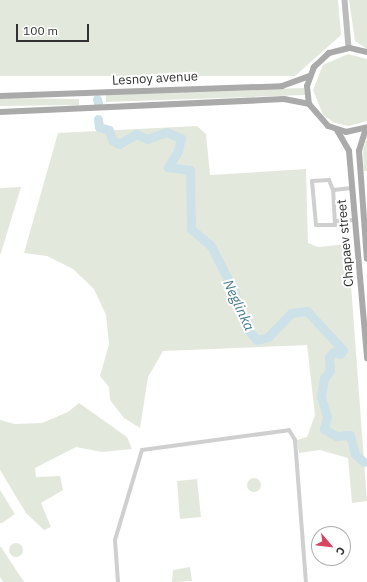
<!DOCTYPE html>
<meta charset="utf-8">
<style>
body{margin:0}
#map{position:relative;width:367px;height:582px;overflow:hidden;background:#fff;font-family:"IBM Plex Sans",sans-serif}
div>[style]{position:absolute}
.green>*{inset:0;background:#e3e8dc}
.round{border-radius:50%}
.river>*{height:9px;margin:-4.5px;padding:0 4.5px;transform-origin:4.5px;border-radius:4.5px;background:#cde1e9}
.street>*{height:4px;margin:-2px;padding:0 2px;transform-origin:2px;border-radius:2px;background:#cfcfcf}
.secondary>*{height:5.5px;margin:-2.75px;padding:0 2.75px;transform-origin:2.75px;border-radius:2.75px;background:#bcbcbc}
.primary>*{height:6px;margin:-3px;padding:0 3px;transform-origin:3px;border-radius:3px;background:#aaa}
span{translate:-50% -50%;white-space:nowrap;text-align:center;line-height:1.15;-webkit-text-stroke:4px #fff;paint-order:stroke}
.street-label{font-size:13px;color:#323232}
.water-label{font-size:14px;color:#457a8f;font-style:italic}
.north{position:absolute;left:311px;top:526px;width:40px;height:40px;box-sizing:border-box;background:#fff;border:1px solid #adadad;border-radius:50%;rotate:118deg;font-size:11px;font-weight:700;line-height:16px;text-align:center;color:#323232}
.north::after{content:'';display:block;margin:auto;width:14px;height:18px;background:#d9445e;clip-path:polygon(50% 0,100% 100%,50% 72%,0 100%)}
.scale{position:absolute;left:16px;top:24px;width:73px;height:18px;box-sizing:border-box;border:2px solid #323232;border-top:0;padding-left:5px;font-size:12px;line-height:14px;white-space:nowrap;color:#323232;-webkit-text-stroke:3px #fff;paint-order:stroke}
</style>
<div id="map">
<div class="green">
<div style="clip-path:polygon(0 0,338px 0,341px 35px,295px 76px,0 76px)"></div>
<div style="clip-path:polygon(349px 0,367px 0,367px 49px,355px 41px)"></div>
<div style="clip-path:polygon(348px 54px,367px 59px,367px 121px,349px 126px,335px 123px,323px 115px,313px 90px,323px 65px)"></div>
<div style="clip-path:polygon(304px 88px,305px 95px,106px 102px,106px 94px)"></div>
<div style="clip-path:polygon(0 98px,79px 99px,79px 105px,0 106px)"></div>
<div style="clip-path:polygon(197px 126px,206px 134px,210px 175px,306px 169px,308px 243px,318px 247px,348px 244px,367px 501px,352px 503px,348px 458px,320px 450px,299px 453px,297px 440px,307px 437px,315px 415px,307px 345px,163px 351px,148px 377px,140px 428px,124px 418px,110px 400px,109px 387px,100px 376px,109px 344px,106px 315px,94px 289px,73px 269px,47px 256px,24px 253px,58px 133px)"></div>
<div style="clip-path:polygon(367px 137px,367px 171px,364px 171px,363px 151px)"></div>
<div style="clip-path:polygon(21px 187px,1px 253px,0 254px,0 188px)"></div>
<div style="clip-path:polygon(79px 403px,127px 437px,132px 449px,102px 452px,76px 447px,35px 468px,36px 477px,60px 476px,63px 490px,41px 503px,51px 527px,44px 530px,26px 513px,0 470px,0 420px,15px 424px,42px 423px,68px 412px)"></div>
<div class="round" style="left:247px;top:478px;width:14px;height:14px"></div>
<div style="clip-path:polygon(197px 479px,201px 517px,180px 519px,177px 481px)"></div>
<div style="clip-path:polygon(0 490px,15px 514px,2px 523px,0 523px)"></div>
<div class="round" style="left:9px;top:543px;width:14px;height:14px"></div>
<div style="clip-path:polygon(0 547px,1px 547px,24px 582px,3px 582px,0 577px)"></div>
<div style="clip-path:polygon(190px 567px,192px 581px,172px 582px,173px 570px)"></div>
</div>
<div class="river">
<div style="left:97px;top:99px;width:4px;rotate:76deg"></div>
<div style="left:98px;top:119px;width:8px;rotate:83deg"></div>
<div style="left:99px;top:127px;width:10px;rotate:17deg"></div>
<div style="left:109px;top:130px;width:10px;rotate:73deg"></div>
<div style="left:112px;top:140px;width:8px;rotate:30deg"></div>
<div style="left:119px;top:144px;width:20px;rotate:-30deg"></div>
<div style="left:136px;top:134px;width:12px;rotate:24deg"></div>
<div style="left:147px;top:139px;width:20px;rotate:-20deg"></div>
<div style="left:166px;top:132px;width:16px;rotate:22deg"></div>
<div style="left:181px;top:138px;width:13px;rotate:103deg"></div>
<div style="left:178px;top:151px;width:19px;rotate:122deg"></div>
<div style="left:168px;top:167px;width:22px;rotate:8deg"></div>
<div style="left:190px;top:170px;width:59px;rotate:89deg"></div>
<div style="left:191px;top:229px;width:26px;rotate:40deg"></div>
<div style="left:211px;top:246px;width:51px;rotate:62.9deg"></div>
<div style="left:234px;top:291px;width:38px;rotate:72deg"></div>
<div style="left:246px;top:327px;width:17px;rotate:50deg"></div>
<div style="left:257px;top:340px;width:11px;rotate:-15deg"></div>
<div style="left:268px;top:337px;width:33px;rotate:-46deg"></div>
<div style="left:291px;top:313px;width:16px;rotate:-7deg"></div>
<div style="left:307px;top:311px;width:53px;rotate:47.3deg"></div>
<div style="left:343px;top:350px;width:5px;rotate:127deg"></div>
<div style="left:340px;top:354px;width:7px;rotate:-164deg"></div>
<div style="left:333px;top:352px;width:6px;rotate:129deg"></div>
<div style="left:329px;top:357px;width:14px;rotate:86deg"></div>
<div style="left:330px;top:371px;width:9px;rotate:131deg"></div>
<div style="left:324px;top:378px;width:19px;rotate:99deg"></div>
<div style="left:321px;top:397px;width:21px;rotate:73deg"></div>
<div style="left:327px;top:417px;width:12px;rotate:104deg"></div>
<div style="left:324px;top:429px;width:14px;rotate:30deg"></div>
<div style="left:336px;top:436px;width:14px;rotate:-4deg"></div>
<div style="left:350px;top:435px;width:20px;rotate:75deg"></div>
<div style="left:355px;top:454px;width:12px;rotate:42deg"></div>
</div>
<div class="street">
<div style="left:333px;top:190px;width:11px;rotate:-112deg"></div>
<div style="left:329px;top:180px;width:17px;rotate:177deg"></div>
<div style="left:312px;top:181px;width:44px;rotate:84.8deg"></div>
<div style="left:316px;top:225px;width:19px"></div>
<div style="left:335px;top:225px;width:35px;rotate:-93deg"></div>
<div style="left:333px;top:190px;width:19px;rotate:-6deg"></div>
<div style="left:335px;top:221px;width:19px;rotate:-3deg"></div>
<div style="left:118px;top:582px;width:42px;rotate:-94.1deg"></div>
<div style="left:115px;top:540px;width:94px;rotate:-73.3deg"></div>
<div style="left:142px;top:450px;width:148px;rotate:-7.7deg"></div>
<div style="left:289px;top:430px;width:12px;rotate:59deg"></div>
<div style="left:295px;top:440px;width:142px;rotate:85.6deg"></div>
</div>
<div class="secondary">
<div style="left:345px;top:0;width:48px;rotate:85.2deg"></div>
</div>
<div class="primary">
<div style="left:367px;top:52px;width:18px;rotate:-167deg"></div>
<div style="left:349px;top:48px;width:21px;rotate:166deg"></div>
<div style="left:329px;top:53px;width:21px;rotate:137deg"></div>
<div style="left:314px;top:67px;width:20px;rotate:110deg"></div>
<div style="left:307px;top:86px;width:18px;rotate:84deg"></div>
<div style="left:309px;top:104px;width:29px;rotate:49deg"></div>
<div style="left:328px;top:126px;width:19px;rotate:18deg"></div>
<div style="left:346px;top:132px;width:22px;rotate:-13deg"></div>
<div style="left:0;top:96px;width:282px;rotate:-2deg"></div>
<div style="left:282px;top:86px;width:29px;rotate:-20deg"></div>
<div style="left:0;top:112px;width:284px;rotate:-2.6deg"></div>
<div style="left:284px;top:99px;width:25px;rotate:11deg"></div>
<div style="left:366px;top:128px;width:24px;rotate:107deg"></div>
<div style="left:359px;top:151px;width:108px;rotate:85.8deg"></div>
<div style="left:337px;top:130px;width:24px;rotate:60deg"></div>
<div style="left:349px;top:151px;width:208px;rotate:85deg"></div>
</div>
<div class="street-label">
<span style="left:155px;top:79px;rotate:-3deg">Lesnoy avenue</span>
<span style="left:346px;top:243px;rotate:-95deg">Chapaev street</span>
</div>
<div class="water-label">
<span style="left:239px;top:305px;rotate:65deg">Neglinka</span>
</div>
<div class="north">С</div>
<div class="scale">100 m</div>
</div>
